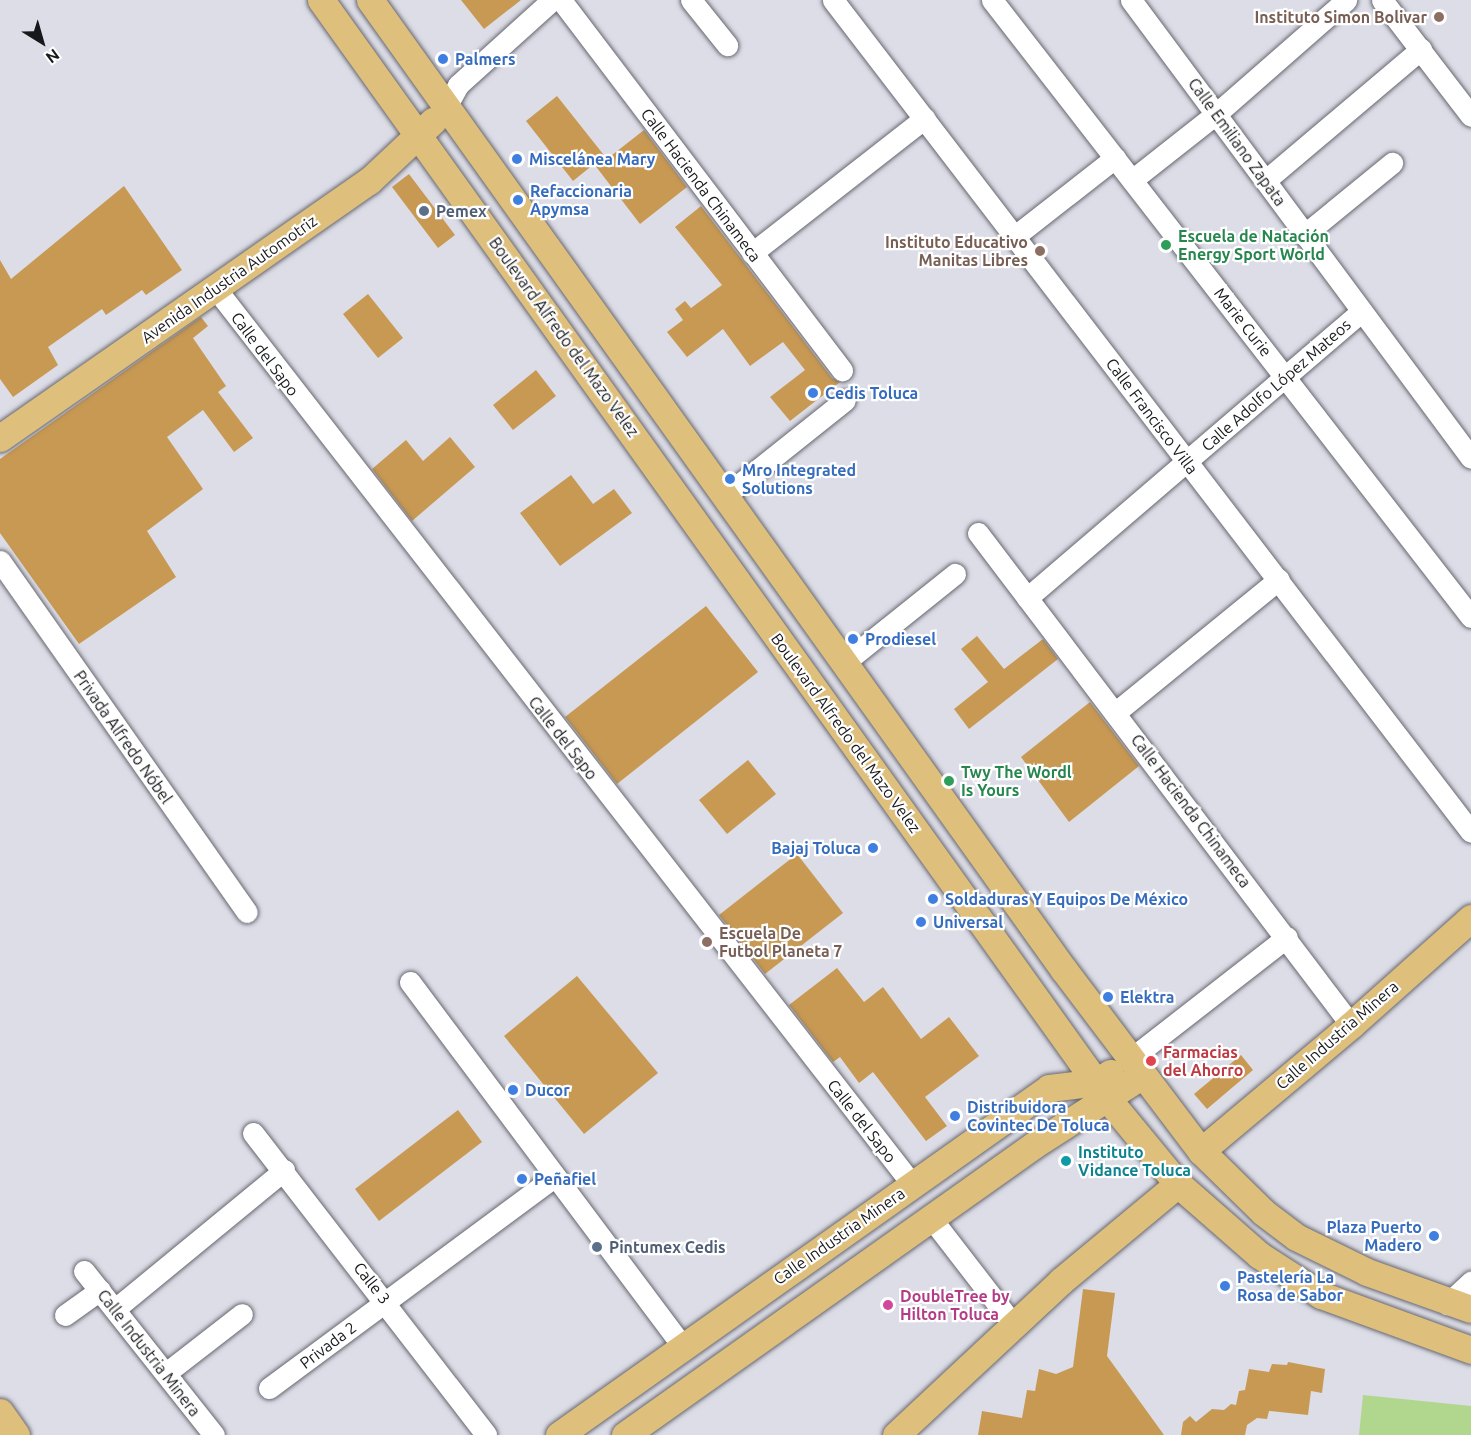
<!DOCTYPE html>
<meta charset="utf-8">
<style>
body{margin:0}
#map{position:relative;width:1471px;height:1435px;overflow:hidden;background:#dcdde7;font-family:Ubuntu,sans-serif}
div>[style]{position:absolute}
.green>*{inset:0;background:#b1d78e}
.building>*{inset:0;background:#c89953}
.roads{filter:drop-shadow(0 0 2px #66676f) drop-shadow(0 0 2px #66676f)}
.minor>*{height:21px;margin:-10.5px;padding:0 10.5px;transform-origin:10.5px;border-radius:10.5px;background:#fff}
.major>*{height:27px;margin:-13.5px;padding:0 13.5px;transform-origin:13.5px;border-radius:13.5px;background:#dfbf7c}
.dots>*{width:16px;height:16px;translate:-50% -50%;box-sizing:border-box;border:3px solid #fff;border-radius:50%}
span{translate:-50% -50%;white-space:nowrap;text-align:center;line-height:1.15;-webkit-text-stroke:4.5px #fff;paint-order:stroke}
.education-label{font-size:16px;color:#785e54;font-weight:700}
.right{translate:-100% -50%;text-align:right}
.left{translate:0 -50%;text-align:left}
.shop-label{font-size:16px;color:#366cbe;font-weight:700}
.street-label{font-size:16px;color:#17181b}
.service-label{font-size:16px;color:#4e5e75;font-weight:700}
.leisure-label{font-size:16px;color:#27864d;font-weight:700}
.health-label{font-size:16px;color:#be3a42;font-weight:700}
.culture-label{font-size:16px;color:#0d838f;font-weight:700}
.hotel-label{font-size:16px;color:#b23c85;font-weight:700}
.north{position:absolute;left:12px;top:12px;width:60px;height:60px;-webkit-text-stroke:4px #fff;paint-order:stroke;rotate:143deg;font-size:16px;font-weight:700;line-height:24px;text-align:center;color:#17181b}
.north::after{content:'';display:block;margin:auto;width:21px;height:27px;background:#17181b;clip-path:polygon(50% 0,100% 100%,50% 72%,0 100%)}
</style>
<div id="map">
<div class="green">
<div style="clip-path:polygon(1363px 1395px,1471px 1406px,1471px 1435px,1359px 1435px)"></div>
</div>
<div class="building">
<div style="clip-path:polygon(461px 0,521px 0,484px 29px)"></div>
<div style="clip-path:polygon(557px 96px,607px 159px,644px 130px,687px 187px,640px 224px,594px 164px,573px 181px,526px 121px)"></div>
<div style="clip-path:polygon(409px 174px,455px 235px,438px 248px,392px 187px)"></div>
<div style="clip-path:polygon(124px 186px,182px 270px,146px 295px,142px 290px,106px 315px,102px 309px,48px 347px,58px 365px,13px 397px,0 379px,0 260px,11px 279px)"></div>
<div style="clip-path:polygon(701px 206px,832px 378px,840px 382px,790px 421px,770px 397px,805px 370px,783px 342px,750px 366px,723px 329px,687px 357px,667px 332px,683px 320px,675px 309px,685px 301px,691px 308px,722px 285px,675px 227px)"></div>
<div style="clip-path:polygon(368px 294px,403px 338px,378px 358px,343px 314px)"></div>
<div style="clip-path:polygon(201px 317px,208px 326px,193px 338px,226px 386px,218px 392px,253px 438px,234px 452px,203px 410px,167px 437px,203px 489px,147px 531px,176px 577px,79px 644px,0 533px,0 459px)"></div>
<div style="clip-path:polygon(536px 370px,556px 396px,513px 430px,493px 405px)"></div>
<div style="clip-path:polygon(450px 437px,475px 467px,412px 521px,372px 469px,406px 440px,423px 461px)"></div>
<div style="clip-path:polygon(571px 475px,593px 504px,614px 489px,632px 513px,560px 566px,520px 513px)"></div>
<div style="clip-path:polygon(706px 606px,758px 672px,617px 784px,565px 717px)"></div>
<div style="clip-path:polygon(977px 636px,1004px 669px,1043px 639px,1058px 659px,969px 729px,954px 709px,988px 682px,961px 649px)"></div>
<div style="clip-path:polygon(1090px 702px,1139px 766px,1069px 822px,1021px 757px)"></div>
<div style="clip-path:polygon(748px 760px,776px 794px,727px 834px,699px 800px)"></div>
<div style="clip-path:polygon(797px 854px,843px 913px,765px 974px,719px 915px)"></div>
<div style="clip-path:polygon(837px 968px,864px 1002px,883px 987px,921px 1039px,949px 1017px,979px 1056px,925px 1097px,947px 1126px,926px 1141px,873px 1072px,859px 1083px,840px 1057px,833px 1062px,789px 1005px)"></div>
<div style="clip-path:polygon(577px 976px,658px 1073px,584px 1134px,504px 1036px)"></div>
<div style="clip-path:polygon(1241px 1055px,1253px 1070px,1207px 1109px,1194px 1094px)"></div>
<div style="clip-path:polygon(458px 1110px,482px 1142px,379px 1221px,355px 1189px)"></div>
<div style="clip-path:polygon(1083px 1289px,1115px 1293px,1107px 1356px,1164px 1435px,978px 1435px,982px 1411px,1022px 1418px,1027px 1390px,1035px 1391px,1039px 1369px,1056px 1374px,1073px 1367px)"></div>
<div style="clip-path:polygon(1288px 1362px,1325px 1369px,1322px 1393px,1311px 1391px,1308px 1415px,1269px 1411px,1267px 1419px,1257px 1418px,1247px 1425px,1245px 1435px,1181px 1435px,1183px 1422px,1190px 1416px,1196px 1422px,1212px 1409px,1224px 1410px,1231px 1404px,1236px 1405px,1239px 1391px,1245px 1390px,1249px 1369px,1269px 1372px,1272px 1364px,1287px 1365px)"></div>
</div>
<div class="roads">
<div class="minor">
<div style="left:561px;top:0;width:465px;rotate:52.8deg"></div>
<div style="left:691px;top:0;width:58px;rotate:51.3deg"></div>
<div style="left:833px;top:0;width:1048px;rotate:52.52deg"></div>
<div style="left:992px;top:0;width:781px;rotate:52.18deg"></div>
<div style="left:1131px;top:0;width:570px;rotate:53.41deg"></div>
<div style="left:1382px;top:0;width:146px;rotate:52.5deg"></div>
<div style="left:446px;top:107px;width:25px;rotate:-61deg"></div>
<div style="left:458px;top:85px;width:127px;rotate:-42.1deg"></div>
<div style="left:1132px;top:180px;width:107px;rotate:-38.2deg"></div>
<div style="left:1216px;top:114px;width:173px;rotate:-41.2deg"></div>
<div style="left:1266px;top:180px;width:203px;rotate:-40.2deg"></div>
<div style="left:1304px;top:235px;width:114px;rotate:-39.3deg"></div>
<div style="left:1015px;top:236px;width:127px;rotate:-38deg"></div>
<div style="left:752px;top:253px;width:219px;rotate:-38deg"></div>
<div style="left:216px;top:289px;width:1134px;rotate:52.13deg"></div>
<div style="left:726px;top:495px;width:152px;rotate:-38.6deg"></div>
<div style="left:978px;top:533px;width:617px;rotate:52.83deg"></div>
<div style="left:0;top:561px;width:429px;rotate:54.9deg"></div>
<div style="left:1027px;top:598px;width:440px;rotate:-40.6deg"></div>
<div style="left:845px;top:662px;width:141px;rotate:-38.7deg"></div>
<div style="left:1116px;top:712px;width:210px;rotate:-39.2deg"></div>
<div style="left:410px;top:982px;width:454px;rotate:53.2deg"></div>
<div style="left:1129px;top:1060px;width:200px;rotate:-37.9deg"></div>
<div style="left:253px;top:1133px;width:381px;rotate:52.3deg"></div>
<div style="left:931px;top:1218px;width:134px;rotate:52.3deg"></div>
<div style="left:84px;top:1271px;width:209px;rotate:51.6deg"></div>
<div style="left:1447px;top:1304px;width:33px;rotate:-43deg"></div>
<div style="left:115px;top:1309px;width:219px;rotate:-39.4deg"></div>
<div style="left:65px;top:1315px;width:43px;rotate:-35.5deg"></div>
<div style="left:166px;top:1373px;width:96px;rotate:-37.8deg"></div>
<div style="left:269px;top:1388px;width:355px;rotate:-36.5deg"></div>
</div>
<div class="major">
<div style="left:321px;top:0;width:1350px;rotate:54.4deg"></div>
<div style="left:1107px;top:1098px;width:112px;rotate:50.5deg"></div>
<div style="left:1178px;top:1184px;width:108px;rotate:41.2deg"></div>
<div style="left:1259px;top:1255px;width:74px;rotate:32.8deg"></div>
<div style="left:1321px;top:1295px;width:160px;rotate:20.1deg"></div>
<div style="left:370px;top:0;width:1193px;rotate:54.42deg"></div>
<div style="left:1064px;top:970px;width:227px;rotate:52.9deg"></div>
<div style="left:1201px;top:1151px;width:87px;rotate:44.5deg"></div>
<div style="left:1263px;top:1212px;width:41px;rotate:37.1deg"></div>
<div style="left:1296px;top:1237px;width:79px;rotate:26.2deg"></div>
<div style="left:1367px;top:1272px;width:110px;rotate:19.6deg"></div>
<div style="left:0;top:438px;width:450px;rotate:-34.9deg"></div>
<div style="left:369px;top:181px;width:88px;rotate:-43.2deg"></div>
<div style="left:1201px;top:1151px;width:196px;rotate:-40deg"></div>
<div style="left:1351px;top:1025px;width:161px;rotate:-41.7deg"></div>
<div style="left:0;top:1412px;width:28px;rotate:55deg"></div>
<div style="left:559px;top:1435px;width:600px;rotate:-35.3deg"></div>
<div style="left:1049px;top:1088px;width:49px;rotate:-7deg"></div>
<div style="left:1098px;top:1082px;width:15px;rotate:-37deg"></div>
<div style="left:625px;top:1435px;width:501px;rotate:-35.34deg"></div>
<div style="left:1034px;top:1145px;width:127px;rotate:-32.8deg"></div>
<div style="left:896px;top:1435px;width:226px;rotate:-43deg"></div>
<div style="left:1061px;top:1281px;width:152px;rotate:-39.7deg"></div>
</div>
</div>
<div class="dots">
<div style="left:1439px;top:17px;background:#8d6e63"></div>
<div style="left:443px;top:59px;background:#3f7fe0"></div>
<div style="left:517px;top:159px;background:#3f7fe0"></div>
<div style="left:518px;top:200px;background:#3f7fe0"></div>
<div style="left:424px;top:211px;background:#5c6f8a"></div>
<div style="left:1166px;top:245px;background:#2e9e5b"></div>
<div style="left:1040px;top:251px;background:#8d6e63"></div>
<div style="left:813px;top:393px;background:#3f7fe0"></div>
<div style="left:730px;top:479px;background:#3f7fe0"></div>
<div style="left:853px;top:639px;background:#3f7fe0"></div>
<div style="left:949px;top:781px;background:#2e9e5b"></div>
<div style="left:873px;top:848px;background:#3f7fe0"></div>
<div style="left:933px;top:899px;background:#3f7fe0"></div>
<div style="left:921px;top:922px;background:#3f7fe0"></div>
<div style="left:707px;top:942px;background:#8d6e63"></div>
<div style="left:1108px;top:997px;background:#3f7fe0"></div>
<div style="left:1151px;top:1061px;background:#e0444e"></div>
<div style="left:513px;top:1090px;background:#3f7fe0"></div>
<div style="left:955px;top:1116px;background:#3f7fe0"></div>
<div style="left:1066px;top:1161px;background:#0f9aa8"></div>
<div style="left:522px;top:1179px;background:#3f7fe0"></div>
<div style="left:1434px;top:1236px;background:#3f7fe0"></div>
<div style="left:597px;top:1247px;background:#5c6f8a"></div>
<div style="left:1225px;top:1286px;background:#3f7fe0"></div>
<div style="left:888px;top:1305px;background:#d1479c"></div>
</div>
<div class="education-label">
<span class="right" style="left:1427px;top:17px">Instituto Simon Bolivar</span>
<span class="right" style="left:1028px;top:251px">Instituto Educativo<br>Manitas Libres</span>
<span class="left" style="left:719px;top:942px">Escuela De<br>Futbol Planeta 7</span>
</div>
<div class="shop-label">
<span class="left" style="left:455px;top:59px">Palmers</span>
<span class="left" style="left:529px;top:159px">Miscelánea Mary</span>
<span class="left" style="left:530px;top:200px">Refaccionaria<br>Apymsa</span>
<span class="left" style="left:825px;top:393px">Cedis Toluca</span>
<span class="left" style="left:742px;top:479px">Mro Integrated<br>Solutions</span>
<span class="left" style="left:865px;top:639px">Prodiesel</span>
<span class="right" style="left:861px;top:848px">Bajaj Toluca</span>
<span class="left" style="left:945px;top:899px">Soldaduras Y Equipos De México</span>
<span class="left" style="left:933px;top:922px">Universal</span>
<span class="left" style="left:1120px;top:997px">Elektra</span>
<span class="left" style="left:525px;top:1090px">Ducor</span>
<span class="left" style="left:967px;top:1116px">Distribuidora<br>Covintec De Toluca</span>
<span class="left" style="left:534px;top:1179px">Peñafiel</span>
<span class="right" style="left:1422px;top:1236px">Plaza Puerto<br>Madero</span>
<span class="left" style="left:1237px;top:1286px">Pastelería La<br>Rosa de Sabor</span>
</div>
<div class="street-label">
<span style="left:1237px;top:142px;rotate:54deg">Calle Emiliano Zapata</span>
<span style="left:701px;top:185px;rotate:53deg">Calle Hacienda Chinameca</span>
<span style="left:229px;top:279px;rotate:-35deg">Avenida Industria Automotriz</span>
<span style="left:1243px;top:322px;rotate:52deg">Marie Curie</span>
<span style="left:564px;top:337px;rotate:54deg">Boulevard Alfredo del Mazo Velez</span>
<span style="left:265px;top:354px;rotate:53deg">Calle del Sapo</span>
<span style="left:1276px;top:385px;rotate:-41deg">Calle Adolfo López Mateos</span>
<span style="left:1152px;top:416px;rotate:53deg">Calle Francisco Villa</span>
<span style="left:846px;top:733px;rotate:54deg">Boulevard Alfredo del Mazo Velez</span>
<span style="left:123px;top:737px;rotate:55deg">Privada Alfredo Nóbel</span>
<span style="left:563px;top:738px;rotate:52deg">Calle del Sapo</span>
<span style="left:1191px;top:811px;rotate:53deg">Calle Hacienda Chinameca</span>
<span style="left:1337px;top:1035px;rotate:-41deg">Calle Industria Minera</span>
<span style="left:862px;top:1121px;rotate:52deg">Calle del Sapo</span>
<span style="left:839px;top:1236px;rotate:-35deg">Calle Industria Minera</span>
<span style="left:372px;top:1283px;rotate:52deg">Calle 3</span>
<span style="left:328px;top:1345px;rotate:-37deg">Privada 2</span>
<span style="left:149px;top:1353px;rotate:52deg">Calle Industria Minera</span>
</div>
<div class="service-label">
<span class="left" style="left:436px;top:211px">Pemex</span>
<span class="left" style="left:609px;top:1247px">Pintumex Cedis</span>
</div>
<div class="leisure-label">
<span class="left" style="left:1178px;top:245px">Escuela de Natación<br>Energy Sport World</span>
<span class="left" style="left:961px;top:781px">Twy The Wordl<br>Is Yours</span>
</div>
<div class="health-label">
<span class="left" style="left:1163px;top:1061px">Farmacias<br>del Ahorro</span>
</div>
<div class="culture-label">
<span class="left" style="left:1078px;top:1161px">Instituto<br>Vidance Toluca</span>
</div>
<div class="hotel-label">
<span class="left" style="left:900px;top:1305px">DoubleTree by<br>Hilton Toluca</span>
</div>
<div class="north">N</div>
</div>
